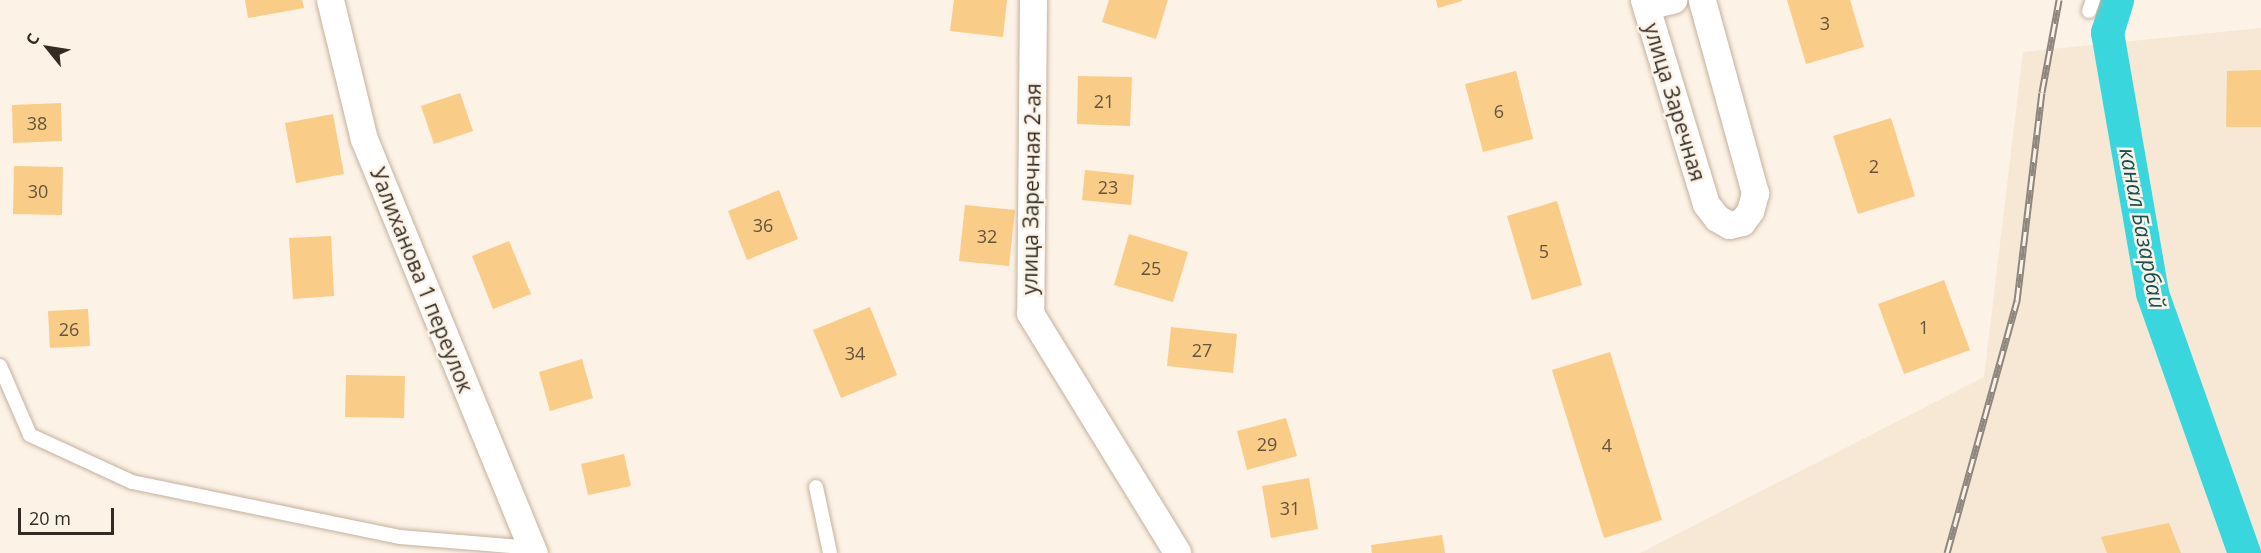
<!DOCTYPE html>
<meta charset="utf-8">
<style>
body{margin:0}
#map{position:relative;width:2261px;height:553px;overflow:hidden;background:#fdf2e6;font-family:"Open Sans",sans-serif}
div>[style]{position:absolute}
.industrial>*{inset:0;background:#f6e8d5}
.canal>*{height:33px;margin:-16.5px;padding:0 16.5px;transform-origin:16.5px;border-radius:16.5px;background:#3ad6de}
.building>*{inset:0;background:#f9cc88}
.roads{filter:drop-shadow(0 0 2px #c3b19d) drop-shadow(0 0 2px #c3b19d)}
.service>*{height:14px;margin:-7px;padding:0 7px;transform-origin:7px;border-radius:7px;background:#fff}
.minor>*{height:27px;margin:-13.5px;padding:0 13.5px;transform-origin:13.5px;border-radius:13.5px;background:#fff}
.rail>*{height:7px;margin-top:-3.5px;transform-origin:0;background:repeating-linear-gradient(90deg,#fdf2e6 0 14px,#8f867d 0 28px);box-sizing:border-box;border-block:2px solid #8f867d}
span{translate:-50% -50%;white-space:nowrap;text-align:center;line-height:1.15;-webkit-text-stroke:5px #fdf2e6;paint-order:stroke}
.number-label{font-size:18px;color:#64543e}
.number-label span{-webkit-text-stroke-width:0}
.street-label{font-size:21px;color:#332c25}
.water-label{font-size:22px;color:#135356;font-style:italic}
.north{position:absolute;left:18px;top:18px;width:60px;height:60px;-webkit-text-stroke:4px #fdf2e6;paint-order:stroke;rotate:300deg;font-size:16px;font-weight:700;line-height:24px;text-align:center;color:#332c25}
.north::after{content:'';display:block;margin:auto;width:21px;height:27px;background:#332c25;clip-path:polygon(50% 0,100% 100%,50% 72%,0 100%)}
.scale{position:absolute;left:18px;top:508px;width:96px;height:27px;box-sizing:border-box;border:3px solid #332c25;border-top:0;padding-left:8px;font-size:18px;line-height:21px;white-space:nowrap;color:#332c25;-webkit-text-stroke:4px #fdf2e6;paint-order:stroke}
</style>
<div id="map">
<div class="industrial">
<div style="clip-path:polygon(2261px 28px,2261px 553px,1640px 553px,1984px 377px,2023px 52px)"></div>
</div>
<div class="canal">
<div style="left:2117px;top:0;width:34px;rotate:107deg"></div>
<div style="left:2107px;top:32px;width:265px;rotate:80.2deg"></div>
<div style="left:2152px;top:293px;width:276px;rotate:70.5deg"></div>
</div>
<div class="building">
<div style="clip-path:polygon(245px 0,302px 0,304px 8px,248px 18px)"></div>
<div style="clip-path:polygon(954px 0,1007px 0,1003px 37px,950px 31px)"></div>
<div style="clip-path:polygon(1109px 0,1168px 0,1156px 39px,1102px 22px)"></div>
<div style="clip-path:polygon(1436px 0,1462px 0,1462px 1px,1438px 8px)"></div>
<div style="clip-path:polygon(1787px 0,1850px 0,1864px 47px,1806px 64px)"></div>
<div style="clip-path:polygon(2261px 70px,2261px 127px,2226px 127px,2227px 71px)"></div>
<div style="clip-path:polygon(1516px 71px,1533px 139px,1483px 152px,1465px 84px)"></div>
<div style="clip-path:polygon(1078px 76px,1132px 77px,1130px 126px,1077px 124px)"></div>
<div style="clip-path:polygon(460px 93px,473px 131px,434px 144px,421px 106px)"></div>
<div style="clip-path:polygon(61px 103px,62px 141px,13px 143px,12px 105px)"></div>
<div style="clip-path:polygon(333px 114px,344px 174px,296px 183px,285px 123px)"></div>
<div style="clip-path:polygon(1891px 118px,1915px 196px,1858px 214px,1833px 136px)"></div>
<div style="clip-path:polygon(14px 166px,63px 167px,62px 215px,13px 214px)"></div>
<div style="clip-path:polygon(1085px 170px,1134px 175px,1131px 205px,1082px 200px)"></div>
<div style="clip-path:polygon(779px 190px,798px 239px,747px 260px,728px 211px)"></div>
<div style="clip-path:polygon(1557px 201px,1582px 285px,1532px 300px,1507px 216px)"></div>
<div style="clip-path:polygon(965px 205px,1015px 210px,1009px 266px,959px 261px)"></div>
<div style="clip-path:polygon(1129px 234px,1188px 252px,1173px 302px,1114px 285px)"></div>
<div style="clip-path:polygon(331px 236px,334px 296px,293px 299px,289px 238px)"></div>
<div style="clip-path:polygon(509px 241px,531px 294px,493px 309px,472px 256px)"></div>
<div style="clip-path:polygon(1944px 280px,1970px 350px,1904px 374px,1878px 304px)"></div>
<div style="clip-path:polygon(870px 307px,897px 375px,841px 398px,813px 330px)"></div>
<div style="clip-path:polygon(88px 309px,90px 346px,50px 348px,48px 311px)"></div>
<div style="clip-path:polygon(1171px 327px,1237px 334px,1233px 373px,1167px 366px)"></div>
<div style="clip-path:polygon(1610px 352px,1662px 520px,1604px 538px,1552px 370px)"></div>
<div style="clip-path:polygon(582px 359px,593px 398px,550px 411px,539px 372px)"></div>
<div style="clip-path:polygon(346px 375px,405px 376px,404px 418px,345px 417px)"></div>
<div style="clip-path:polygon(1286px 418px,1297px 456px,1247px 470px,1237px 431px)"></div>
<div style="clip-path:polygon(624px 454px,631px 486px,588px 495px,581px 464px)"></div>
<div style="clip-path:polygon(1309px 478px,1318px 529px,1271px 538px,1262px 486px)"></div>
<div style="clip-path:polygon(2169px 523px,2181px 553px,2107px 553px,2101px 537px)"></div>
<div style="clip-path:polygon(1442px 535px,1445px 553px,1372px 553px,1371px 545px)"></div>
</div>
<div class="roads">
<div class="service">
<div style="left:2089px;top:11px;width:12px;rotate:-70deg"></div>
<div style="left:0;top:366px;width:75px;rotate:66.5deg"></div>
<div style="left:30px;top:435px;width:112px;rotate:24.7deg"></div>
<div style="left:132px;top:482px;width:274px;rotate:11.6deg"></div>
<div style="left:400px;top:537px;width:133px;rotate:4.7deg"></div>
<div style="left:816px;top:487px;width:67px;rotate:78deg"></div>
</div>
<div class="minor">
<div style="left:330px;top:0;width:143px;rotate:76.3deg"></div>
<div style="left:364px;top:139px;width:448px;rotate:67.7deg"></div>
<div style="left:1033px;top:0;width:313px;rotate:90.5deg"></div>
<div style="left:1030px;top:313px;width:281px;rotate:58.4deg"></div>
<div style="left:1644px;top:0;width:213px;rotate:73.1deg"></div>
<div style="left:1706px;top:204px;width:18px;rotate:52deg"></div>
<div style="left:1717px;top:218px;width:14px;rotate:30deg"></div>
<div style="left:1729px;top:225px;width:13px;rotate:-13deg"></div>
<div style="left:1742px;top:222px;width:14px;rotate:-54deg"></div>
<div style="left:1750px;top:211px;width:19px;rotate:-74deg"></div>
<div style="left:1755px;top:193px;width:200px;rotate:-105.4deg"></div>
<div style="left:1646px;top:6px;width:28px;rotate:-13deg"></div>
</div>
</div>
<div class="rail">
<div style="left:1947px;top:553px;width:262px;rotate:-74.5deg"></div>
<div style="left:2017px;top:301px;width:210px;rotate:-83.2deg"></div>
<div style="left:2042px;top:92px;width:94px;rotate:-79.5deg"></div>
</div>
<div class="number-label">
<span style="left:1825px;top:23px">3</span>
<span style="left:1104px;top:101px">21</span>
<span style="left:1499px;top:111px">6</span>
<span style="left:37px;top:123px">38</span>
<span style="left:1874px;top:166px">2</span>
<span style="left:1108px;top:187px">23</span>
<span style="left:38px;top:191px">30</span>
<span style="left:763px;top:225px">36</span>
<span style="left:987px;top:236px">32</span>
<span style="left:1544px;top:251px">5</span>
<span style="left:1151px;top:268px">25</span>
<span style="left:1924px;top:327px">1</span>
<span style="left:69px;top:329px">26</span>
<span style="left:1202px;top:350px">27</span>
<span style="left:855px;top:353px">34</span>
<span style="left:1267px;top:444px">29</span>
<span style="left:1607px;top:445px">4</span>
<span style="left:1290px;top:508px">31</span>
</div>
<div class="street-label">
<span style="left:1675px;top:102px;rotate:73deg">улица Заречная</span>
<span style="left:1031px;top:189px;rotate:-89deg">улица Заречная 2-ая</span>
<span style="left:422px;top:280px;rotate:68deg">Уалиханова 1 переулок</span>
</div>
<div class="water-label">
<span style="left:2143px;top:228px;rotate:79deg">канал Базарбай</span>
</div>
<div class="north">С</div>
<div class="scale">20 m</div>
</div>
